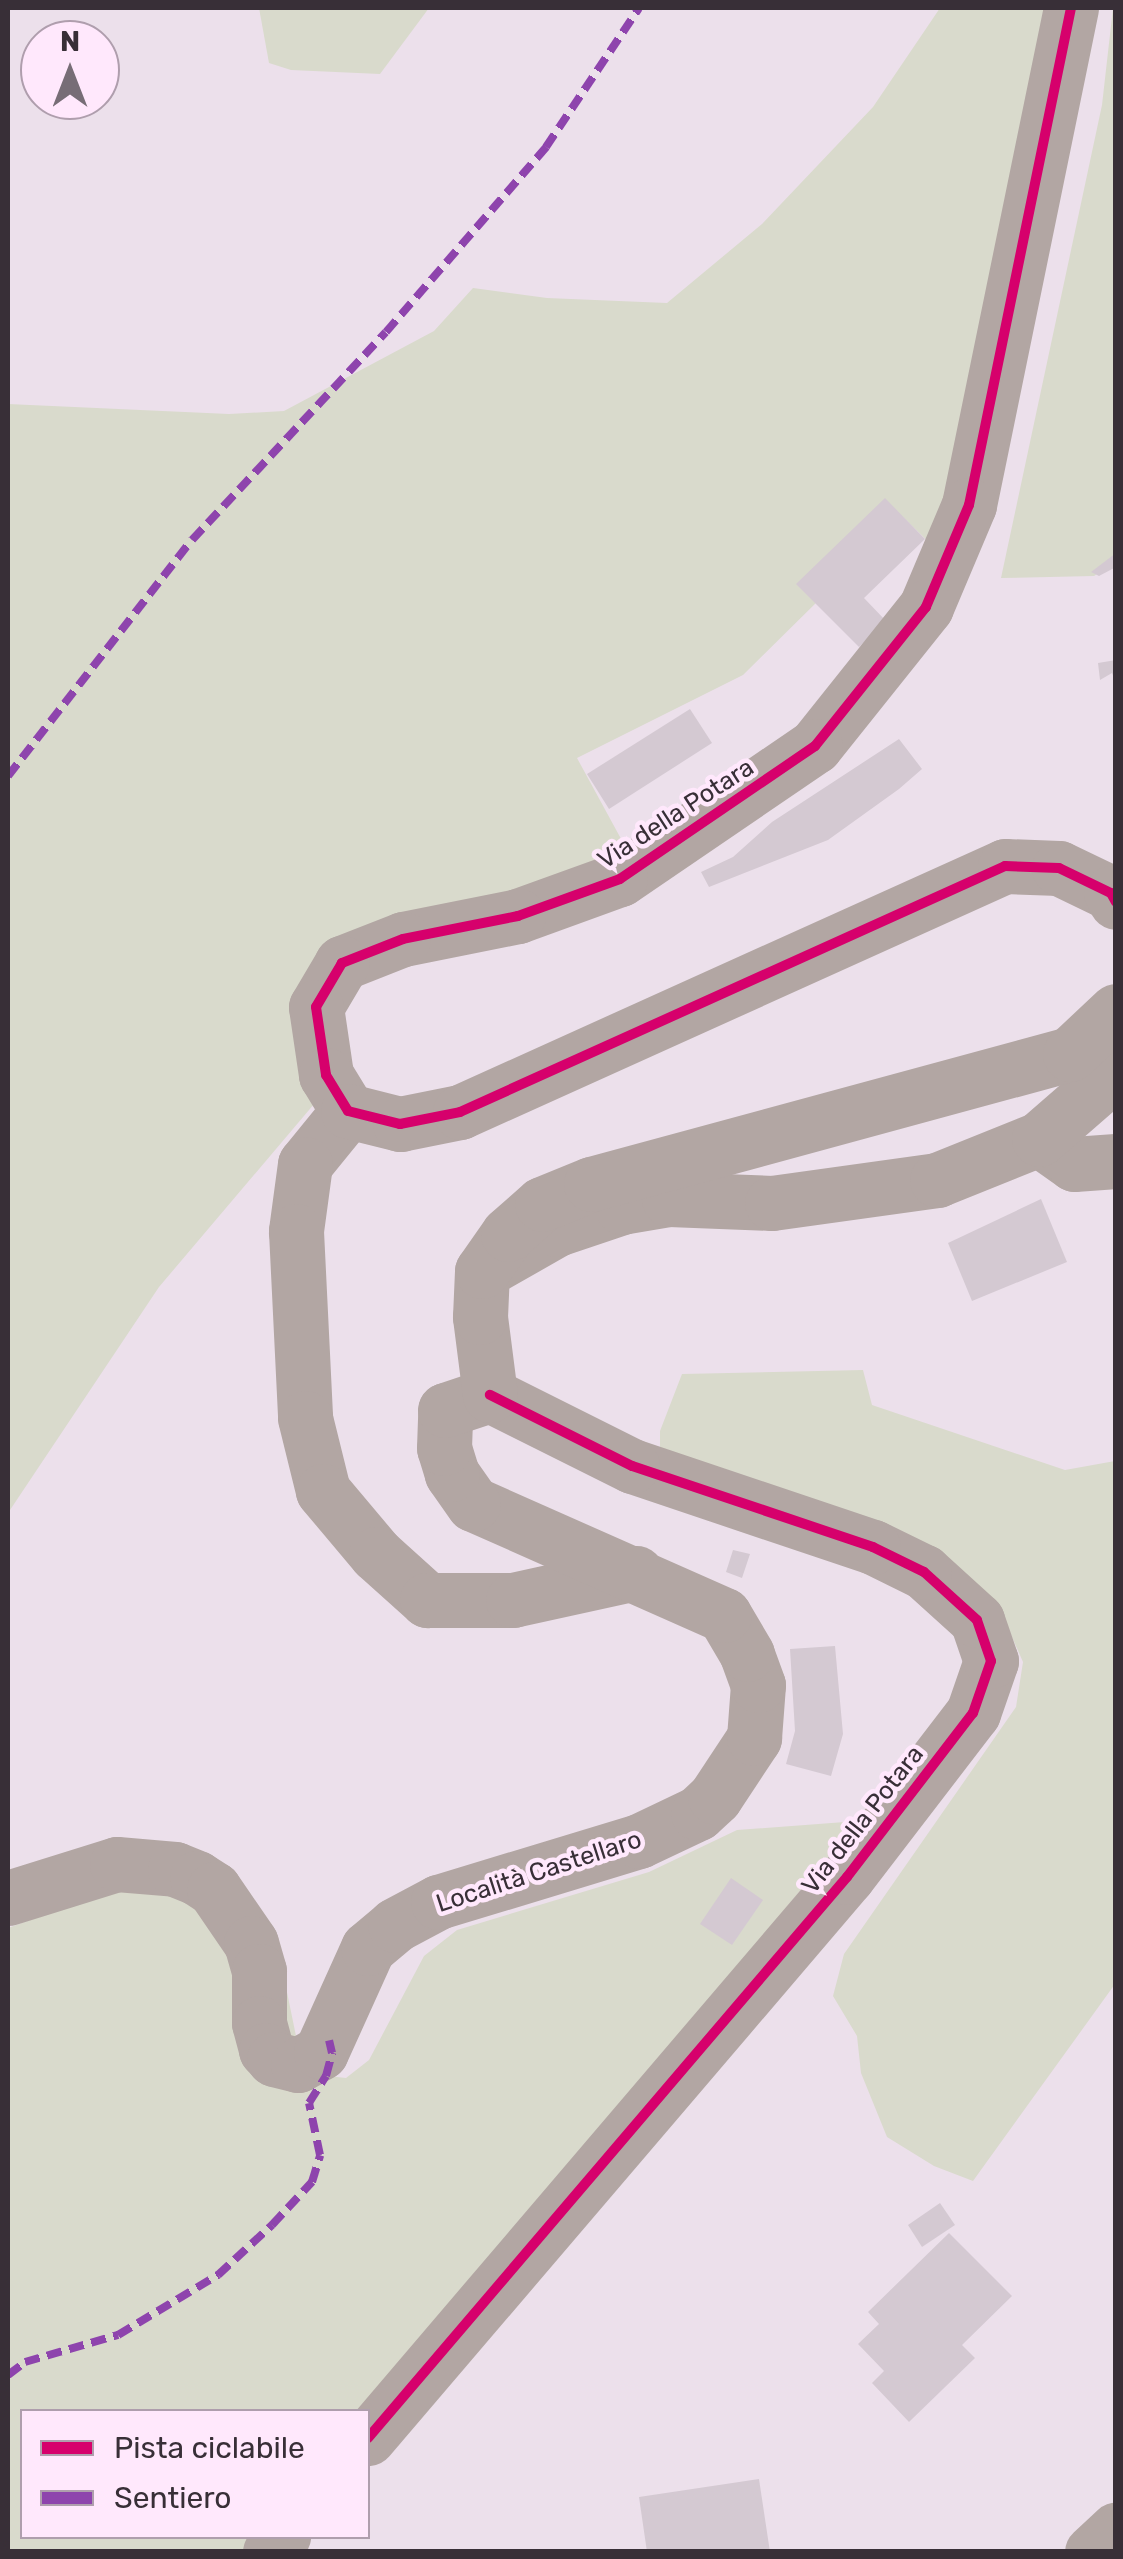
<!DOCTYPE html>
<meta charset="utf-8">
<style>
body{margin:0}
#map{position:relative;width:1123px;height:2559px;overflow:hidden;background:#ece0eb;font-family:Rubik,sans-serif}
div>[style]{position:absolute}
.green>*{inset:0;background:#d9dacc}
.building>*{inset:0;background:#d4c9d2}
.minor>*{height:55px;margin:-27.5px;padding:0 27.5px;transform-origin:27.5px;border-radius:27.5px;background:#b2a6a3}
.tertiary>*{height:55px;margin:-27.5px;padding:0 27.5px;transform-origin:27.5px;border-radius:27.5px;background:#b2a6a3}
.quiet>*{height:8px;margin-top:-4px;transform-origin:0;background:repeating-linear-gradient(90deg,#8e44ad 0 15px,transparent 0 23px)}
.cycleway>*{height:10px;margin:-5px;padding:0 5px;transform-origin:5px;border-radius:5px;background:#d6006c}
span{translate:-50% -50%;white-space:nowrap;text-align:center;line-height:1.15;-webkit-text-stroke:9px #ffe8fc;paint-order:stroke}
.street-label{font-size:25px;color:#382f37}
.frame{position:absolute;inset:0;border:10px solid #382f37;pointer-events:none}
.legend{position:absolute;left:20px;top:2409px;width:350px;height:130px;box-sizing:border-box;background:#ffe8fc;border:2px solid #af9ead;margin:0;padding:12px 18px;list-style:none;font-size:30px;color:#382f37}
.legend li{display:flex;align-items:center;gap:20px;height:50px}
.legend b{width:50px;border:2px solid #af9ead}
.north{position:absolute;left:20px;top:20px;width:100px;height:100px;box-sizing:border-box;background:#ffe8fc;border:2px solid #af9ead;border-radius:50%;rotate:0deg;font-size:28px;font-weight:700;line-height:40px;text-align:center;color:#382f37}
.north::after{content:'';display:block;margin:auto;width:35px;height:45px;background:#776d76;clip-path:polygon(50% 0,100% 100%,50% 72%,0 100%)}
</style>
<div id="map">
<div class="green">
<div style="clip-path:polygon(259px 8px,429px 8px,380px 74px,291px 70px,269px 63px)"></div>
<div style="clip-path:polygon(940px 8px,1060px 8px,944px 557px,903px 517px,743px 675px,577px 758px,638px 870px,335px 969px,320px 1097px,159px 1287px,8px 1513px,8px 404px,229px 414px,284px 411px,434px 331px,473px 288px,547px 298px,667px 303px,762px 224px,873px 107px)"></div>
<div style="clip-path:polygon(1113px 8px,1115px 562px,1094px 576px,1001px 578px,1102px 105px)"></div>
<div style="clip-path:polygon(863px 1370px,872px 1405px,1065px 1470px,1115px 1461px,1115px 1984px,973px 2181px,934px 2166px,887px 2137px,861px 2073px,857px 2036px,833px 1996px,844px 1954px,1016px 1707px,1023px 1662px,997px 1603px,660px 1462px,660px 1431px,682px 1374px)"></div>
<div style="clip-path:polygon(858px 1821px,368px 2412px,22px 2412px,22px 2536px,270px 2537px,256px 2551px,8px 2552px,8px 1928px,97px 1896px,172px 1883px,279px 1953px,296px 2036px,319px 2075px,346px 2078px,369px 2060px,424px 1956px,457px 1930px,649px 1872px,737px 1830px)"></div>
</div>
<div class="building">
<div style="clip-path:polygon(885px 498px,925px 539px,864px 598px,886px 621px,859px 647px,796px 584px)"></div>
<div style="clip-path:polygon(1116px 553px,1116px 567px,1099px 576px,1091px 572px)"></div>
<div style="clip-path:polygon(1116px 660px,1116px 683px,1112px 673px,1100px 680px,1098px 663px)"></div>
<div style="clip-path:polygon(690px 709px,712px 743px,609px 809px,587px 774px)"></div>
<div style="clip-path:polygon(899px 739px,922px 769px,899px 789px,828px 840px,709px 887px,701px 872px,733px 857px,772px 822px)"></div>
<div style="clip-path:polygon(1041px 1199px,1067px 1262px,972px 1301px,948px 1243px)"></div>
<div style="clip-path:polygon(733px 1550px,750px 1554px,742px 1578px,726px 1572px)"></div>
<div style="clip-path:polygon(835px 1646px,843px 1734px,831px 1776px,786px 1764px,795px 1731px,790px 1649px)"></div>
<div style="clip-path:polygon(731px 1878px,763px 1900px,732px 1945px,700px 1924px)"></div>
<div style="clip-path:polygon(940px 2203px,955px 2225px,922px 2247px,908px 2225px)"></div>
<div style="clip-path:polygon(949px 2233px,1012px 2296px,962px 2345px,975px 2358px,909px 2422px,872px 2383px,884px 2371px,858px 2344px,879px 2324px,868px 2312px)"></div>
<div style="clip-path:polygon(759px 2479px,770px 2552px,647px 2552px,639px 2497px)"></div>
</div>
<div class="minor">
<div style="left:348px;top:1111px;width:68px;rotate:129.1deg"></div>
<div style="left:305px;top:1164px;width:68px;rotate:97.7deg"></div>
<div style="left:296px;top:1231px;width:187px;rotate:87.2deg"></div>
<div style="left:305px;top:1418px;width:75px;rotate:76.1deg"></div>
<div style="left:323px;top:1491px;width:82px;rotate:49.9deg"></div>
<div style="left:376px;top:1554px;width:69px;rotate:42deg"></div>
<div style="left:427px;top:1600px;width:86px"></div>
<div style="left:513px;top:1600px;width:126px;rotate:-12.4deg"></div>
<div style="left:1039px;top:1139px;width:43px;rotate:35.5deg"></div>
<div style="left:1074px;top:1164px;width:42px;rotate:-4.1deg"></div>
<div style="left:485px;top:1270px;width:83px;rotate:-29.7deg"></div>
<div style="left:557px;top:1229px;width:69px;rotate:-18.7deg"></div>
<div style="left:622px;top:1207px;width:48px;rotate:-9.7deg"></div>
<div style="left:669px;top:1199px;width:103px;rotate:2.2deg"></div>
<div style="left:772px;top:1203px;width:167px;rotate:-7.9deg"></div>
<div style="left:937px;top:1180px;width:110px;rotate:-21.9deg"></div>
<div style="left:1039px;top:1139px;width:102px;rotate:-41deg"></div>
<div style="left:8px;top:1898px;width:114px;rotate:-17.3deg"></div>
<div style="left:117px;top:1864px;width:58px;rotate:4.9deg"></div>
<div style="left:175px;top:1869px;width:24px;rotate:22deg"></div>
<div style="left:197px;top:1878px;width:20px;rotate:33deg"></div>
<div style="left:214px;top:1889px;width:65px;rotate:55.6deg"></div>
<div style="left:251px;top:1943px;width:29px;rotate:74deg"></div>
<div style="left:259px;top:1971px;width:52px;rotate:90deg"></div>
<div style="left:259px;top:2023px;width:28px;rotate:75deg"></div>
<div style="left:266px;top:2050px;width:12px;rotate:48deg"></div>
<div style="left:274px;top:2059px;width:25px;rotate:14deg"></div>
<div style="left:298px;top:2065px;width:26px;rotate:-29deg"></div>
<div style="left:321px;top:2052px;width:114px;rotate:-65.7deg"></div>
<div style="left:368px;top:1948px;width:35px;rotate:-40deg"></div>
<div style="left:395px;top:1925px;width:49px;rotate:-28.1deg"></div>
<div style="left:438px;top:1902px;width:210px;rotate:-16.9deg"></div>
<div style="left:639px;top:1841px;width:65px;rotate:-25.4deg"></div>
<div style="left:698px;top:1813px;width:23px;rotate:-43deg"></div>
<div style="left:715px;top:1797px;width:71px;rotate:-56.5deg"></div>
<div style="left:754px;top:1738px;width:53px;rotate:-85.7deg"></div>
<div style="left:758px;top:1685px;width:33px;rotate:-110deg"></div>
<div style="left:747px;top:1654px;width:45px;rotate:-120.5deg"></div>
<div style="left:724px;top:1615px;width:274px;rotate:-156.1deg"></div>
<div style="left:473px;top:1504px;width:37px;rotate:-125deg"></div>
<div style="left:452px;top:1474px;width:27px;rotate:-107deg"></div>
<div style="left:444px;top:1448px;width:38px;rotate:-88deg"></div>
<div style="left:445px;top:1410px;width:47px;rotate:-18.4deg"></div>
<div style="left:1092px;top:2552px;width:33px;rotate:-43deg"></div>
</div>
<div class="tertiary">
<div style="left:1071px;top:8px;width:507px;rotate:101.6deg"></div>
<div style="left:969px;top:505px;width:111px;rotate:112.9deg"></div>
<div style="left:926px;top:607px;width:178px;rotate:128.6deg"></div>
<div style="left:815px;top:746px;width:236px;rotate:145.7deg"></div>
<div style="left:620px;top:879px;width:109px;rotate:160.1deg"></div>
<div style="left:518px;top:916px;width:117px;rotate:168.7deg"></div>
<div style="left:403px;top:939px;width:66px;rotate:158.5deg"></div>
<div style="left:342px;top:963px;width:51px;rotate:120.6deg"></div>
<div style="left:316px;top:1007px;width:69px;rotate:81.6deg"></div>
<div style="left:326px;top:1075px;width:42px;rotate:58.6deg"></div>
<div style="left:348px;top:1111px;width:54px;rotate:14deg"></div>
<div style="left:400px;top:1124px;width:61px;rotate:-11.3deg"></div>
<div style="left:460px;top:1112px;width:598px;rotate:-24.29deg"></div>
<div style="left:1005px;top:866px;width:54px;rotate:2.1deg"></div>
<div style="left:1059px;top:868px;width:58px;rotate:25.7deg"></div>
<div style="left:1111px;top:893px;width:10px;rotate:61deg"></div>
<div style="left:368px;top:2438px;width:738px;rotate:-49.51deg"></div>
<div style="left:847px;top:1877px;width:207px;rotate:-52.5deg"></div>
<div style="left:973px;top:1713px;width:55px;rotate:-70.9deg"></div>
<div style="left:991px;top:1661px;width:43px;rotate:-108.9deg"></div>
<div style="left:977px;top:1620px;width:72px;rotate:-137.8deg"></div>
<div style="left:924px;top:1572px;width:57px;rotate:-153.9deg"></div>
<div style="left:873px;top:1547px;width:254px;rotate:-161.4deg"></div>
<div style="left:632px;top:1466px;width:159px;rotate:-153.4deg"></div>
<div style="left:490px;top:1395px;width:79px;rotate:-97.3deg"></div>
<div style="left:480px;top:1317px;width:46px;rotate:-87.5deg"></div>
<div style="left:482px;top:1271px;width:45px;rotate:-54.9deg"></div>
<div style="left:508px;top:1234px;width:45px;rotate:-41.4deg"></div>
<div style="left:542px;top:1204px;width:53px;rotate:-22.2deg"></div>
<div style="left:591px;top:1184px;width:496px;rotate:-15.2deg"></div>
<div style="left:1070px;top:1054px;width:63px;rotate:-43.1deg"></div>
<div style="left:270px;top:2552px;width:21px;rotate:-51deg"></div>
</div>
<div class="quiet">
<div style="left:8px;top:776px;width:299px;rotate:-52.1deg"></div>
<div style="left:192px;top:540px;width:284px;rotate:-47deg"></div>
<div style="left:386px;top:332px;width:245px;rotate:-49.1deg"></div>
<div style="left:546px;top:147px;width:167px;rotate:-56.2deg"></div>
<div style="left:8px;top:2375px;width:21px;rotate:-37deg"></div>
<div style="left:25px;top:2362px;width:97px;rotate:-16.2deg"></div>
<div style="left:118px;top:2335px;width:117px;rotate:-31deg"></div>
<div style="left:218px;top:2275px;width:74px;rotate:-42.8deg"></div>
<div style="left:272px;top:2225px;width:59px;rotate:-47.1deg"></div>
<div style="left:312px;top:2182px;width:28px;rotate:-73deg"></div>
<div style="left:320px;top:2155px;width:53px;rotate:-101.9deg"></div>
<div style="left:309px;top:2103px;width:32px;rotate:-58deg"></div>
<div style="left:326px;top:2076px;width:24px;rotate:-75deg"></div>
<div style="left:332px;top:2053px;width:13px;rotate:-103deg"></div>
</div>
<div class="cycleway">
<div style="left:1071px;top:8px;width:507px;rotate:101.6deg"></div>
<div style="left:969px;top:505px;width:111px;rotate:112.9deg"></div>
<div style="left:926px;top:607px;width:178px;rotate:128.6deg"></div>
<div style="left:815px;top:746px;width:236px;rotate:145.7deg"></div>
<div style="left:620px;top:879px;width:109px;rotate:160.1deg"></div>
<div style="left:518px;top:916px;width:117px;rotate:168.7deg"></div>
<div style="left:403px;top:939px;width:66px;rotate:158.5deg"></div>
<div style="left:342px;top:963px;width:51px;rotate:120.6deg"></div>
<div style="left:316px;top:1007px;width:69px;rotate:81.6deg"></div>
<div style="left:326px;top:1075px;width:42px;rotate:58.6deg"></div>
<div style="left:348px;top:1111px;width:54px;rotate:14deg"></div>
<div style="left:400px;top:1124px;width:61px;rotate:-11.3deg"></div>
<div style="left:460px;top:1112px;width:598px;rotate:-24.29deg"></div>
<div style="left:1005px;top:866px;width:54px;rotate:2.1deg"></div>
<div style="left:1059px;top:868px;width:58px;rotate:25.7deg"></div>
<div style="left:1111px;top:893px;width:10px;rotate:61deg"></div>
<div style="left:368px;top:2438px;width:738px;rotate:-49.51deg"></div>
<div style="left:847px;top:1877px;width:207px;rotate:-52.5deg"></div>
<div style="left:973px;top:1713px;width:55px;rotate:-70.9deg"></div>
<div style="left:991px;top:1661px;width:43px;rotate:-108.9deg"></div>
<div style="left:977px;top:1620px;width:72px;rotate:-137.8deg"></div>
<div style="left:924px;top:1572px;width:57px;rotate:-153.9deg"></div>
<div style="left:873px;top:1547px;width:254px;rotate:-161.4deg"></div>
<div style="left:632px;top:1466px;width:159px;rotate:-153.4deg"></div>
</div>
<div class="street-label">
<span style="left:676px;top:814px;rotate:-33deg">Via della Potara</span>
<span style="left:863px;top:1820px;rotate:-52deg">Via della Potara</span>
<span style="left:539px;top:1872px;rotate:-18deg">Località Castellaro</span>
</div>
<div class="frame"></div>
<ul class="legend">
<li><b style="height:12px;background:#d6006c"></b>Pista ciclabile</li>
<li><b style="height:12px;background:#8e44ad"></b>Sentiero</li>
</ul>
<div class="north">N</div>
</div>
